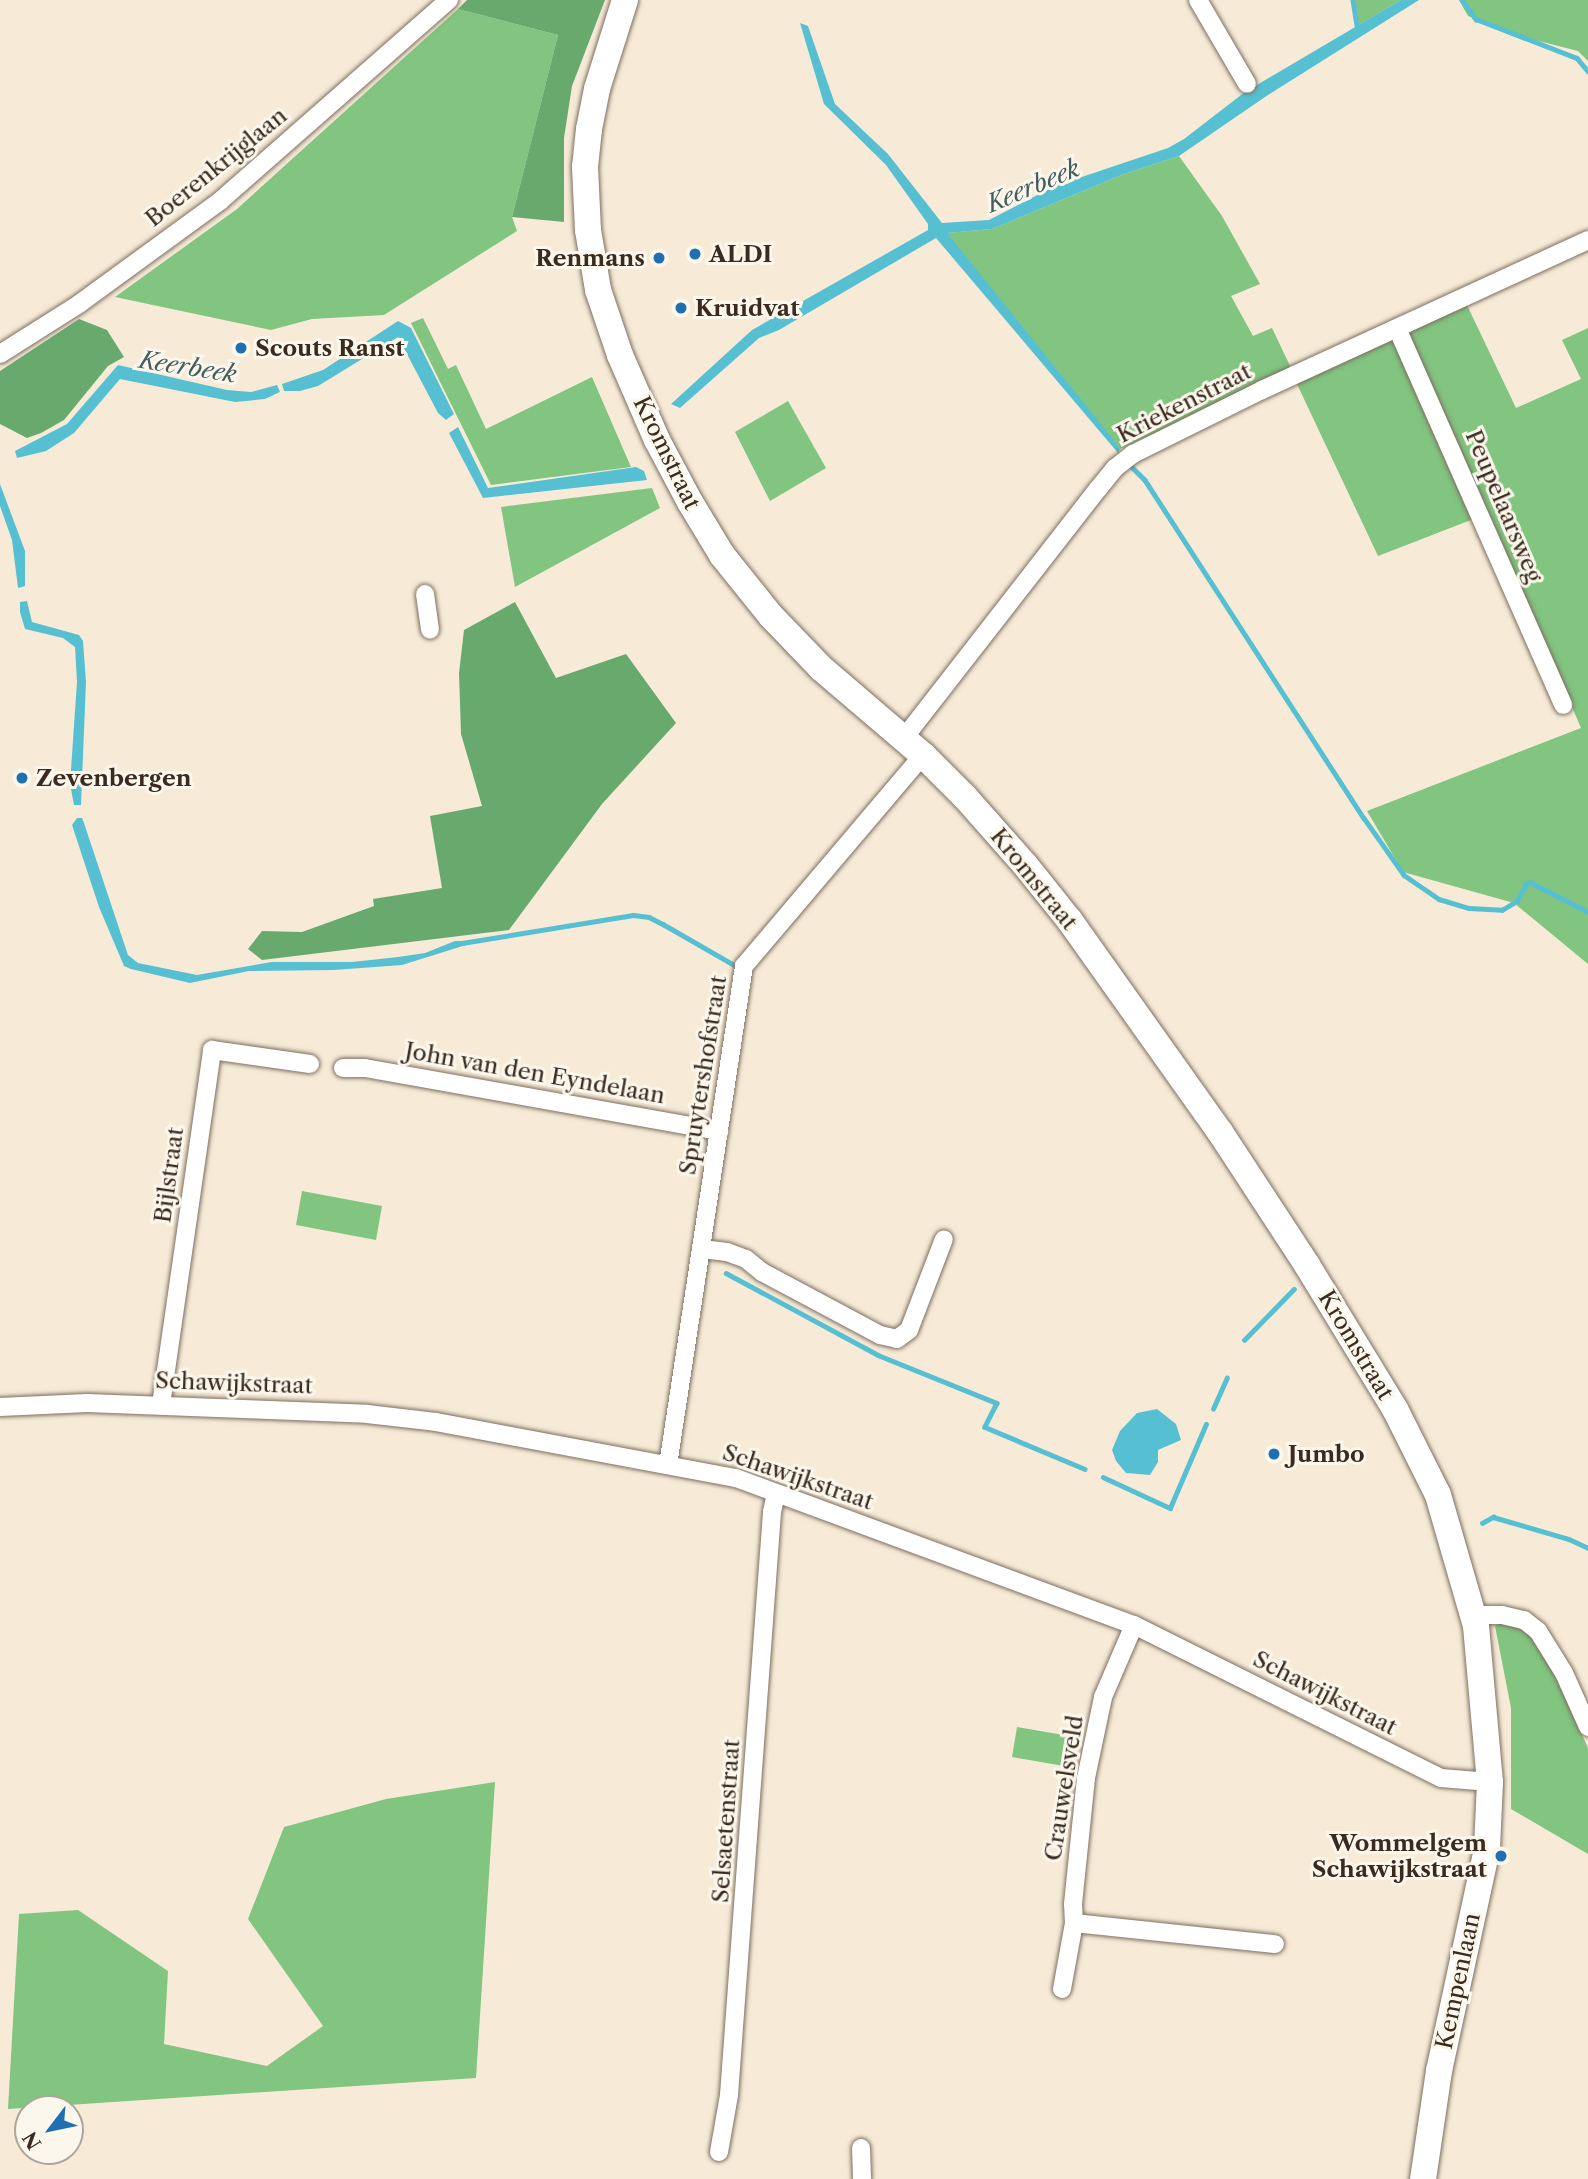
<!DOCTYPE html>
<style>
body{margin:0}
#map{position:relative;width:1588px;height:2179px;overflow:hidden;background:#f7ebd8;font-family:"Libre Caslon Text",serif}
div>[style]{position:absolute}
.green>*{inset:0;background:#81c580}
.forest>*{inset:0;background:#68aa6e}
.water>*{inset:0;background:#56c0d2}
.stream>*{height:4.5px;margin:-2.25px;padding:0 2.25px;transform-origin:2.25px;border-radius:2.25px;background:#56c0d2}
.roads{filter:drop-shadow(0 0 2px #7d6e5f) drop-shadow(0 0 2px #7d6e5f)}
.street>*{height:18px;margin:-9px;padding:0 9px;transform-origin:9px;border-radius:9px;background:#fff}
.secondary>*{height:26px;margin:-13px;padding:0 13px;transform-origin:13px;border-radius:13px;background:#fff}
.dots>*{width:19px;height:19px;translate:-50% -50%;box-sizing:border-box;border:4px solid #fbf7ec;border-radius:50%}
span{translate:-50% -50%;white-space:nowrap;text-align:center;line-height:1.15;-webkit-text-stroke:6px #fbf7ec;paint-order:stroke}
.street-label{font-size:23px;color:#3b2a1e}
.poi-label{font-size:23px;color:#3b2a1e;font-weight:700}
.left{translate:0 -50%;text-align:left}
.right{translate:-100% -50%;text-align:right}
.water-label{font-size:24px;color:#445e5d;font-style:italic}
.north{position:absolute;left:14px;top:2095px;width:70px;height:70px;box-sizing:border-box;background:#fbf7ec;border:2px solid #aea59a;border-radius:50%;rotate:238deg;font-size:19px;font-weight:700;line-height:28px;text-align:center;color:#3b2a1e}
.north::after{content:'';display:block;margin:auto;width:24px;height:32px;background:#1f6fb2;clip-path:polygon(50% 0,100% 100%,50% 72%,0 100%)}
</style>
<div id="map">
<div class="green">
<div style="clip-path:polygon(1355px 0,1401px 0,1359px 25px)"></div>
<div style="clip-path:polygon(1459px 0,1588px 0,1588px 61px,1578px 51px,1527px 38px,1468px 16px)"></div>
<div style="clip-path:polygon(458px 9px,558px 35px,512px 217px,517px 231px,384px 315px,312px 319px,271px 330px,115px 297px,237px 209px)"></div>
<div style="clip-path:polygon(1179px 156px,1222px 216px,1260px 284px,1231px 296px,1253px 336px,1272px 328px,1292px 370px,1120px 449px,946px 233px,992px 229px,1124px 174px)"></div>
<div style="clip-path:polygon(1466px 303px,1516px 408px,1581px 379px,1562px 340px,1588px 328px,1588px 964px,1514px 903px,1403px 872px,1367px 811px,1581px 728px,1489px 513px,1378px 556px,1296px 382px)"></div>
<div style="clip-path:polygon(423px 318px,448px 369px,456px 365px,486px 429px,592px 377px,631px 467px,491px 485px,411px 323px)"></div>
<div style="clip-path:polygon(788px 401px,826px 468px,770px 501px,735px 432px)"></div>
<div style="clip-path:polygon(652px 488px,660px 508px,515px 587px,501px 507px)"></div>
<div style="clip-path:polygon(302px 1191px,382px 1206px,376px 1240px,296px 1225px)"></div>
<div style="clip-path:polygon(1500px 1623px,1514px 1626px,1530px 1635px,1559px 1683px,1588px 1748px,1588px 1854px,1511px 1809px,1511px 1708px,1495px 1626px)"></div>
<div style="clip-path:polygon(1017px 1727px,1075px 1737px,1070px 1767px,1012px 1757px)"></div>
<div style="clip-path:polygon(495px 1782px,476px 2078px,8px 2109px,19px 1914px,78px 1910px,168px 1971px,164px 2044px,267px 2066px,323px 2026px,248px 1919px,284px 1827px,386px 1799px)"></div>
</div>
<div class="forest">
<div style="clip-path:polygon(467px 0,605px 0,572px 86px,564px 138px,564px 222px,512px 217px,558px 35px,458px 9px)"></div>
<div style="clip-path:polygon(79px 319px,107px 330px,124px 357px,108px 366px,64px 420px,41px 433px,27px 438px,0 424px,0 371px)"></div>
<div style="clip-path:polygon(515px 602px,556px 678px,626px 654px,676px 723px,602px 804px,509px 930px,262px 960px,248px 949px,262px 931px,302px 932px,374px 906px,373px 899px,442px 888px,430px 816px,482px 806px,461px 734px,459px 673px,464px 630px)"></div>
</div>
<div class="water">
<div style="clip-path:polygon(1401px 0,1419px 0,1265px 97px,1179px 156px,1124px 174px,992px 229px,947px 233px,1113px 439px,1120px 449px,1118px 453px,936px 238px,779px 330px,759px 338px,680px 408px,671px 404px,752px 330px,928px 230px,928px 224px,886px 165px,824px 104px,800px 23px,808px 26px,835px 104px,888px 154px,942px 223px,989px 220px,1055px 186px,1168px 148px,1184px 139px,1245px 92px)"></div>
<div style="clip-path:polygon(398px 321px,411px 328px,454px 414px,446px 420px,438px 413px,398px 337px,318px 386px,300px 391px,284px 391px,282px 384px,323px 370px)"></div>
<div style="clip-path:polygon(118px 365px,227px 390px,251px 392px,277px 385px,280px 392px,265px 399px,235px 402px,120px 379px,74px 433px,46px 451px,17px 458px,15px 451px,67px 424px)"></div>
<div style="clip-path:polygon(458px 427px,488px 488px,636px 467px,644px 471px,647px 480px,483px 498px,449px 433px)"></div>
<div style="clip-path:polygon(0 484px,25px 551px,25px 586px,22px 587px,18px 588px,12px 540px,0 506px)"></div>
<div style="clip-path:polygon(27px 601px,32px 622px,79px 635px,83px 641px,86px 682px,81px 805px,74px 805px,70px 784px,77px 682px,75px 647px,63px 638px,25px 629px,20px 612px,20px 602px)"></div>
<div style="clip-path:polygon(77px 818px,82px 818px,84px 823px,128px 955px,138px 963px,197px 975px,272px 962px,352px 962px,398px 957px,425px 953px,455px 941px,465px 941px,466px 945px,402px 965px,334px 970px,249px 971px,190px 983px,131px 969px,124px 966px,99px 907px,72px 825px)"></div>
<div style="clip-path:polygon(1157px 1409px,1176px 1424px,1181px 1440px,1158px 1450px,1158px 1462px,1150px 1475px,1126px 1473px,1116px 1461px,1112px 1450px,1120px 1431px,1137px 1413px)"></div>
</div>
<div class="stream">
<div style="left:1353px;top:0;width:30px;rotate:81deg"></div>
<div style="left:1462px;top:0;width:24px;rotate:54deg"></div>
<div style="left:1476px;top:19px;width:108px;rotate:21.1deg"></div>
<div style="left:1577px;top:58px;width:17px;rotate:50deg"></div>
<div style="left:1130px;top:465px;width:21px;rotate:45deg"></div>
<div style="left:1145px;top:480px;width:403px;rotate:57.1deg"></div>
<div style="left:1364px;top:818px;width:70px;rotate:54.9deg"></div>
<div style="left:1404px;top:875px;width:42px;rotate:34.4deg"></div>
<div style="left:1439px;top:899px;width:31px;rotate:17deg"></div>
<div style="left:1469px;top:908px;width:33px;rotate:3deg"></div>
<div style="left:1502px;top:910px;width:17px;rotate:-31deg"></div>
<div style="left:1517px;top:901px;width:19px;rotate:-62deg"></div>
<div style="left:1526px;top:884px;width:4px;rotate:-27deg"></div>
<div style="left:1530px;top:882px;width:65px;rotate:27.3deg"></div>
<div style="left:462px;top:943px;width:173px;rotate:-9.3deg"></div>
<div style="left:633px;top:915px;width:16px;rotate:7deg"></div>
<div style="left:649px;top:917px;width:16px;rotate:27deg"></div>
<div style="left:663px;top:924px;width:84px;rotate:29.9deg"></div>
<div style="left:726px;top:1273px;width:173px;rotate:28.3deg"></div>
<div style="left:878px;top:1355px;width:128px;rotate:22deg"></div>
<div style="left:997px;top:1403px;width:27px;rotate:117deg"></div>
<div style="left:985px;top:1427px;width:108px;rotate:22.8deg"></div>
<div style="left:1244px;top:1340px;width:71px;rotate:-45.6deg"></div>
<div style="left:1213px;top:1409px;width:34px;rotate:-66deg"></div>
<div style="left:1103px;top:1477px;width:74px;rotate:24.8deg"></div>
<div style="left:1170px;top:1508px;width:91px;rotate:-66.8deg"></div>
<div style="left:1482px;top:1523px;width:13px;rotate:-29deg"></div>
<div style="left:1493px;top:1517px;width:79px;rotate:16.1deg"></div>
<div style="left:1569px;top:1539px;width:21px;rotate:25deg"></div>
</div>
<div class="roads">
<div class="street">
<div style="left:1198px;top:0;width:97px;rotate:59.7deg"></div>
<div style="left:1397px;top:328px;width:412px;rotate:66.2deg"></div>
<div style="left:0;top:354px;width:93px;rotate:-32.3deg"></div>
<div style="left:79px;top:304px;width:175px;rotate:-36.1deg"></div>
<div style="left:220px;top:201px;width:305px;rotate:-41.3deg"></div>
<div style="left:425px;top:594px;width:36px;rotate:82deg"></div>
<div style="left:904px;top:738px;width:316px;rotate:-52.1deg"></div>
<div style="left:1098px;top:489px;width:27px;rotate:-51deg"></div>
<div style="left:1115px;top:468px;width:23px;rotate:-38deg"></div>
<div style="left:1133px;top:454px;width:144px;rotate:-26.4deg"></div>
<div style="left:1262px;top:390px;width:359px;rotate:-24.7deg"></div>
<div style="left:343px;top:1068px;width:22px"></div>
<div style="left:365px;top:1068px;width:360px;rotate:10.1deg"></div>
<div style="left:702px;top:1249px;width:25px;rotate:7deg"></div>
<div style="left:727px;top:1252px;width:20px;rotate:20deg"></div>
<div style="left:746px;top:1259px;width:21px;rotate:39deg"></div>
<div style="left:762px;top:1272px;width:134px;rotate:28.1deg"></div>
<div style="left:880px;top:1335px;width:17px;rotate:13deg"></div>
<div style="left:897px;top:1339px;width:15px;rotate:-37deg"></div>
<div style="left:909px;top:1330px;width:97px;rotate:-69deg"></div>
<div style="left:161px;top:1405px;width:359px;rotate:-81.8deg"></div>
<div style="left:212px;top:1050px;width:99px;rotate:8.1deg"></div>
<div style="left:0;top:1407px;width:87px;rotate:-2.6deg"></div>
<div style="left:87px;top:1403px;width:280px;rotate:2.2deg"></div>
<div style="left:367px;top:1414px;width:69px;rotate:6.6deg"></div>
<div style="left:436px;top:1422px;width:305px;rotate:10.6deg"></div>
<div style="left:736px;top:1478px;width:424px;rotate:20.3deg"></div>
<div style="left:1134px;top:1625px;width:343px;rotate:26.5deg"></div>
<div style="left:1441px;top:1778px;width:49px;rotate:4.7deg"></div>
<div style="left:668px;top:1465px;width:505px;rotate:-81.34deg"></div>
<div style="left:744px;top:966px;width:277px;rotate:-49.7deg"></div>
<div style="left:1474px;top:1615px;width:28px"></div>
<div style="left:1502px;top:1615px;width:23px;rotate:13deg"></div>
<div style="left:1524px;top:1620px;width:18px;rotate:38deg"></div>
<div style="left:1538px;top:1631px;width:49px;rotate:58.2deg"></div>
<div style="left:1564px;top:1673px;width:59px;rotate:66deg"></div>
<div style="left:1074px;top:1923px;width:202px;rotate:6deg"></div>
<div style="left:1062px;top:1989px;width:67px;rotate:-79.7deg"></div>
<div style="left:1074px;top:1923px;width:19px;rotate:-93deg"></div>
<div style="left:1073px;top:1904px;width:127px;rotate:-84.1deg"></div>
<div style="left:1086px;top:1778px;width:83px;rotate:-78.1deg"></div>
<div style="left:1103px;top:1697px;width:78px;rotate:-66.7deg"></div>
<div style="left:861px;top:2148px;width:31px;rotate:88deg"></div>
<div style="left:719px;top:2152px;width:58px;rotate:-80deg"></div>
<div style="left:729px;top:2095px;width:585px;rotate:-85.78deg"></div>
<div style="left:772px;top:1512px;width:19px;rotate:-78deg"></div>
</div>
<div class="secondary">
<div style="left:625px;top:0;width:93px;rotate:107.5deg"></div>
<div style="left:597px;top:89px;width:41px;rotate:101.3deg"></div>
<div style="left:589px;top:129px;width:38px;rotate:96deg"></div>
<div style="left:585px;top:167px;width:63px;rotate:87.3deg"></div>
<div style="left:588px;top:230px;width:61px;rotate:80.5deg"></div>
<div style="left:598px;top:290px;width:69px;rotate:71.3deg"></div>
<div style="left:620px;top:355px;width:93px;rotate:66.5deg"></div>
<div style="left:657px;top:440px;width:70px;rotate:62deg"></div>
<div style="left:690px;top:502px;width:62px;rotate:58.9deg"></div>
<div style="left:722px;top:555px;width:78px;rotate:51.2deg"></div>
<div style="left:771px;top:616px;width:72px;rotate:46.1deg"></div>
<div style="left:821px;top:668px;width:134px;rotate:40.5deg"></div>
<div style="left:923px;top:755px;width:59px;rotate:45deg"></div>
<div style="left:965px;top:797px;width:92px;rotate:48.5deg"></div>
<div style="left:1026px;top:866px;width:70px;rotate:51.3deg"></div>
<div style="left:1070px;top:921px;width:259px;rotate:54.6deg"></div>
<div style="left:1220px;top:1132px;width:159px;rotate:56.8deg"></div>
<div style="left:1307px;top:1265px;width:169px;rotate:58.6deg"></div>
<div style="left:1395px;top:1409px;width:96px;rotate:63.4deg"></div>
<div style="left:1438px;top:1495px;width:136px;rotate:73.8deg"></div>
<div style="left:1476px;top:1626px;width:157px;rotate:84.9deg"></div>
<div style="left:1490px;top:1782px;width:67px;rotate:92.6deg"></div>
<div style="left:1487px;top:1849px;width:227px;rotate:102.2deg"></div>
<div style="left:1439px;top:2071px;width:109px;rotate:98.4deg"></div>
</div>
</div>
<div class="dots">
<div style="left:695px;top:254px;background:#1f6fb2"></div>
<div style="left:659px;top:258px;background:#1f6fb2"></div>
<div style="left:681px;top:308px;background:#1f6fb2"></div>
<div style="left:241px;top:348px;background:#1f6fb2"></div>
<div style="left:22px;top:778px;background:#1f6fb2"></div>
<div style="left:1274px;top:1454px;background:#1f6fb2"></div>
<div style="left:1501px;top:1856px;background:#1f6fb2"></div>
</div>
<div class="street-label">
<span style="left:216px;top:167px;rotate:-39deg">Boerenkrijglaan</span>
<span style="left:1184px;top:403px;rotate:-27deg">Kriekenstraat</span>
<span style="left:667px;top:453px;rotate:64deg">Kromstraat</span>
<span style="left:1504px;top:506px;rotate:67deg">Peupelaarsweg</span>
<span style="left:1034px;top:879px;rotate:51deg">Kromstraat</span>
<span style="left:535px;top:1073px;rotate:10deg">John van den Eyndelaan</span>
<span style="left:703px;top:1075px;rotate:-81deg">Spruytershofstraat</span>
<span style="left:169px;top:1175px;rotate:-82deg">Bijlstraat</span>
<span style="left:1356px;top:1345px;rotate:59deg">Kromstraat</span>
<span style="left:234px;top:1383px;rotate:2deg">Schawijkstraat</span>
<span style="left:798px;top:1477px;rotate:19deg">Schawijkstraat</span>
<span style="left:1325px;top:1693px;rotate:27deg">Schawijkstraat</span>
<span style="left:1064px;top:1788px;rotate:-81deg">Crauwelsveld</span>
<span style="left:726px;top:1821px;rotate:-86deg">Selsaetenstraat</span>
<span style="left:1458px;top:1981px;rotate:-78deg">Kempenlaan</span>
</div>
<div class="poi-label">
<span class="left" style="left:709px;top:254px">ALDI</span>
<span class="right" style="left:645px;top:258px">Renmans</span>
<span class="left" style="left:695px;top:308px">Kruidvat</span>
<span class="left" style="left:255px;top:348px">Scouts Ranst</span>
<span class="left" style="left:36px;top:778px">Zevenbergen</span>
<span class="left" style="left:1288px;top:1454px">Jumbo</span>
<span class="right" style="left:1487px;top:1856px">Wommelgem<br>Schawijkstraat</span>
</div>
<div class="water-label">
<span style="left:1033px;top:186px;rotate:-23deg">Keerbeek</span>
<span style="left:188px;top:367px;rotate:9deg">Keerbeek</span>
</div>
<div class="north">N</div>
</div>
